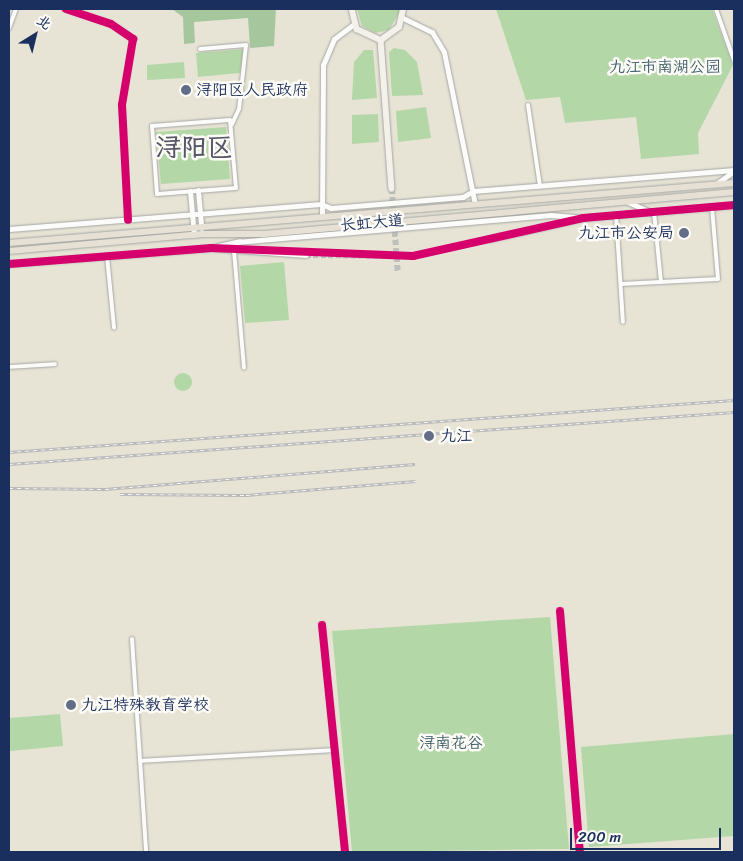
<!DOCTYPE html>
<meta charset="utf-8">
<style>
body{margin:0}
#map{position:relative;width:743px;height:861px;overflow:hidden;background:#e7e4d6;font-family:Sriracha,"LXGW WenKai TC",sans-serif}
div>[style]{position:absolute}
.green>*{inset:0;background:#b4d7a8}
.round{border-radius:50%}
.forest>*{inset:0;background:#a6c79e}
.tertiary-tunnel>*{height:5px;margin-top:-2.5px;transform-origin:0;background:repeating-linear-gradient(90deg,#bec0be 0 5px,transparent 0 7.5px)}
.secondary-tunnel>*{height:5.5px;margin-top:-2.75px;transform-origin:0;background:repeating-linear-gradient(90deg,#bec0be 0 5.5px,transparent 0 8.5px)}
.roads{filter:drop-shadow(0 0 1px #a5a6a4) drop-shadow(0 0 1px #a5a6a4)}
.minor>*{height:4px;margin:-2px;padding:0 2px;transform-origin:2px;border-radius:2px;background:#fbfbf9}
.tertiary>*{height:5px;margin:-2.5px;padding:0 2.5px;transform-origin:2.5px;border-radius:2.5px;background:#fbfbf9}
.secondary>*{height:5.5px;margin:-2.75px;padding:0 2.75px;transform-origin:2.75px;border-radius:2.75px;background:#f4f1ea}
.trunk>*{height:6px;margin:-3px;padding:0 3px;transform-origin:3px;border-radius:3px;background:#e7e1d5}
.rail>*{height:3px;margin-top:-1.5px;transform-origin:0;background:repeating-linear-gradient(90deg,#fdfcf7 0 4px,#b6b8bb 0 8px);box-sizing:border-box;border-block:1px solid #b6b8bb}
.cycleway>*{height:8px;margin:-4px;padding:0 4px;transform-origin:4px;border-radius:4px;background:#d6006c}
.dots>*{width:14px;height:14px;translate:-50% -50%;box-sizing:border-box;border:2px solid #fdfcf7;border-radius:50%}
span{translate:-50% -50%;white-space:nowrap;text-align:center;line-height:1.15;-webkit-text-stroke:5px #fdfcf7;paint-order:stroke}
.park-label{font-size:16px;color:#3d5e69}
.poi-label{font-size:16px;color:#1b2f5e}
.left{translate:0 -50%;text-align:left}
.right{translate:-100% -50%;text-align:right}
.street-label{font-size:16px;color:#1b2f5e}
.town-label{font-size:26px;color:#555667;font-weight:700}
.frame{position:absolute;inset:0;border:10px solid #1b2f5e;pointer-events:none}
.north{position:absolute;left:10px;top:10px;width:50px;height:50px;-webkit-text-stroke:4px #fdfcf7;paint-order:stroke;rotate:36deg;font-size:14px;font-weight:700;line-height:20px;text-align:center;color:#1b2f5e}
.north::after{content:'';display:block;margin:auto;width:18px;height:22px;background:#1b2f5e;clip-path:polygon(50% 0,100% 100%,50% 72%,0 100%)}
.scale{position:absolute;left:570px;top:828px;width:151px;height:22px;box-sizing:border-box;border:2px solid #1b2f5e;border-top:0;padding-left:6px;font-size:15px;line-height:18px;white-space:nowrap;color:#1b2f5e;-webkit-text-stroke:4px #fdfcf7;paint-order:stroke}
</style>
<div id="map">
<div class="green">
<div style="clip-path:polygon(357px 9px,399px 9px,399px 13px,389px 30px,375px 33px,362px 26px)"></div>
<div style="clip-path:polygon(496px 9px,712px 9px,733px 65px,698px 133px,699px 154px,641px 159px,636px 117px,565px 123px,560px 97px,526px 100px)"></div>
<div style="clip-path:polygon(394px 48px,405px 50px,417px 62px,423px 95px,392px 96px,389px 52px)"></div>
<div style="clip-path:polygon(244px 49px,240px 73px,198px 77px,196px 53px)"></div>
<div style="clip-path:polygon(364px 50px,373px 50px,377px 98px,352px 100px,354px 62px)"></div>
<div style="clip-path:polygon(184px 62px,185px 78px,147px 80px,147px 65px)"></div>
<div style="clip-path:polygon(426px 107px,431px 138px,398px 142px,396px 111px)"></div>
<div style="clip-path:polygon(378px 114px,379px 142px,352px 144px,352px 115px)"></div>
<div style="clip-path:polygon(226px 127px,230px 179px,161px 184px,156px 132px)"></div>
<div style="clip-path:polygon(284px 262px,289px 320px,245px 323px,240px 266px)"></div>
<div class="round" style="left:174px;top:373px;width:18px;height:18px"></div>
<div style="clip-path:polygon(550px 617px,569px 849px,352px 852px,332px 631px)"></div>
<div style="clip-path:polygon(60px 714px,63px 746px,10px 751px,9px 718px)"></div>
<div style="clip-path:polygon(734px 734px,734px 836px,589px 847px,581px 747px)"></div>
</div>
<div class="forest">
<div style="clip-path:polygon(172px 9px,276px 9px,274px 46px,250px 48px,248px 18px,194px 22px,195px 43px,184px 44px,183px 17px)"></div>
</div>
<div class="tertiary-tunnel">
<div style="left:306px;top:255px;width:107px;rotate:0.5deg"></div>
<div style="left:413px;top:256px;width:78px;rotate:-12.6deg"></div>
</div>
<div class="secondary-tunnel">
<div style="left:392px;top:189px;width:84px;rotate:85.9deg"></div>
</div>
<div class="roads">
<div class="minor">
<div style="left:66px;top:9px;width:47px;rotate:18.4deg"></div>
<div style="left:111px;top:24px;width:27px;rotate:34deg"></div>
<div style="left:133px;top:39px;width:67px;rotate:99.5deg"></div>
<div style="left:122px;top:105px;width:115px;rotate:87deg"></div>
<div style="left:716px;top:9px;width:54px;rotate:70.6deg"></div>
<div style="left:9px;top:28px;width:20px;rotate:-70deg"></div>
<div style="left:200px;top:49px;width:46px;rotate:-5deg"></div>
<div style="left:246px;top:45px;width:64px;rotate:96.2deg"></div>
<div style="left:239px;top:109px;width:17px;rotate:115deg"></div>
<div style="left:528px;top:105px;width:82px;rotate:81.6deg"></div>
<div style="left:230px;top:120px;width:68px;rotate:85deg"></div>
<div style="left:236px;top:188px;width:79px;rotate:175.7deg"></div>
<div style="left:157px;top:194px;width:68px;rotate:-94.2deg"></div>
<div style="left:152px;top:126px;width:78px;rotate:-4.4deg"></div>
<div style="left:654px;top:212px;width:70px;rotate:84.3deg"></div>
<div style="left:616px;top:215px;width:107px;rotate:86.3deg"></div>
<div style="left:234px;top:251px;width:117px;rotate:85.1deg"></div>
<div style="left:107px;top:256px;width:72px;rotate:84.4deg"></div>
<div style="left:621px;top:284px;width:97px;rotate:-3deg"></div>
<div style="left:718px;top:279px;width:72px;rotate:-94.8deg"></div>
<div style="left:9px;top:367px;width:46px;rotate:-3.7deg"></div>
<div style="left:560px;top:611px;width:242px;rotate:85.3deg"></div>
<div style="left:322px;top:625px;width:228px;rotate:84.2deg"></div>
<div style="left:132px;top:639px;width:213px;rotate:86.2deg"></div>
<div style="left:140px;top:761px;width:194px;rotate:-3.2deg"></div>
</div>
<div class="tertiary">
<div style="left:403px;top:18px;width:32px;rotate:26deg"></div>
<div style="left:432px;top:32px;width:23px;rotate:59deg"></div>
<div style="left:444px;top:52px;width:155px;rotate:78.5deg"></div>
<div style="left:716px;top:184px;width:22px;rotate:-36deg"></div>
<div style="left:198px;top:190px;width:38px;rotate:85deg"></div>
<div style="left:190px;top:191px;width:44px;rotate:84.8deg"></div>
<div style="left:628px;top:202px;width:24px;rotate:24deg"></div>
<div style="left:322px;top:215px;width:150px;rotate:-89.6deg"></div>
<div style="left:323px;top:65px;width:28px;rotate:-67deg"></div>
<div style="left:334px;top:39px;width:25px;rotate:-37deg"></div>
<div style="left:9px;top:229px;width:313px;rotate:-4.6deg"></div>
<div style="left:321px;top:204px;width:11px;rotate:22deg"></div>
<div style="left:331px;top:208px;width:132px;rotate:-4.8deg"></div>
<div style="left:463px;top:197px;width:12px;rotate:-31deg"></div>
<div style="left:473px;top:191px;width:262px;rotate:-4.6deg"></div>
<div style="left:489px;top:239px;width:96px;rotate:-12.6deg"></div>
<div style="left:583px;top:218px;width:152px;rotate:-4.9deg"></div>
<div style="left:236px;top:242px;width:316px;rotate:-4.9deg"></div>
<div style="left:551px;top:215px;width:32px;rotate:5deg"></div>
<div style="left:214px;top:247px;width:26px;rotate:-13deg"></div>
<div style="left:9px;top:264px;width:203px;rotate:-4.5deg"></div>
<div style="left:211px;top:248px;width:95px;rotate:4.2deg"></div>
</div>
<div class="secondary">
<div style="left:352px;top:9px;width:21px;rotate:76deg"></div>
<div style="left:357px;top:29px;width:26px;rotate:25deg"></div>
<div style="left:381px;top:40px;width:22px;rotate:-36deg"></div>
<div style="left:399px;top:27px;width:18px;rotate:-77deg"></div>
<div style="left:381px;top:40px;width:149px;rotate:85.8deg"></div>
</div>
<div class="trunk">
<div style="left:9px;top:243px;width:727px;rotate:-4.73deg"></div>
<div style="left:9px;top:251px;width:194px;rotate:-5deg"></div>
<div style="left:202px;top:234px;width:62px"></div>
<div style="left:264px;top:234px;width:472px;rotate:-5.1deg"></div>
</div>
</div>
<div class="rail">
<div style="left:9px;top:452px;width:727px;rotate:-4.1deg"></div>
<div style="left:9px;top:464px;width:727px;rotate:-4.1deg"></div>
<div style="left:9px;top:488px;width:96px;rotate:0.6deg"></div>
<div style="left:105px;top:489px;width:311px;rotate:-4.6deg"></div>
<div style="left:120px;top:494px;width:126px;rotate:0.5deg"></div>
<div style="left:246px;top:495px;width:170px;rotate:-4.7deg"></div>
</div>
<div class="cycleway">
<div style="left:66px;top:9px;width:47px;rotate:18.4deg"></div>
<div style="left:111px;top:24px;width:27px;rotate:34deg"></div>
<div style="left:133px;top:39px;width:67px;rotate:99.5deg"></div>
<div style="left:122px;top:105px;width:115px;rotate:87deg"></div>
<div style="left:9px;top:264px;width:203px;rotate:-4.5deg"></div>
<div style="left:211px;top:248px;width:202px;rotate:2.3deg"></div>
<div style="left:413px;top:256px;width:174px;rotate:-12.6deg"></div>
<div style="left:583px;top:218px;width:152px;rotate:-4.9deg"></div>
<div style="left:560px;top:611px;width:242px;rotate:85.3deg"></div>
<div style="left:322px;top:625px;width:228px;rotate:84.2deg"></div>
</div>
<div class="dots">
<div style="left:186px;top:90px;background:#626e88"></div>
<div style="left:684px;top:233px;background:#626e88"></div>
<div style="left:429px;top:436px;background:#626e88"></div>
<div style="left:71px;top:705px;background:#626e88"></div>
</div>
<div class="park-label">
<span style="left:665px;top:67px">九江市南湖公园</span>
<span style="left:451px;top:743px">浔南花谷</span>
</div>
<div class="poi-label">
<span class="left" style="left:196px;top:90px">浔阳区人民政府</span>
<span class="right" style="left:674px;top:233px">九江市公安局</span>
<span class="left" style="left:440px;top:436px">九江</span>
<span class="left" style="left:81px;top:705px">九江特殊教育学校</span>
</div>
<div class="street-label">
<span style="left:372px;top:223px;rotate:-5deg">长虹大道</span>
</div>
<div class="town-label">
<span style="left:194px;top:148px">浔阳区</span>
</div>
<div class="frame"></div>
<div class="north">北</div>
<div class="scale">200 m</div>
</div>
